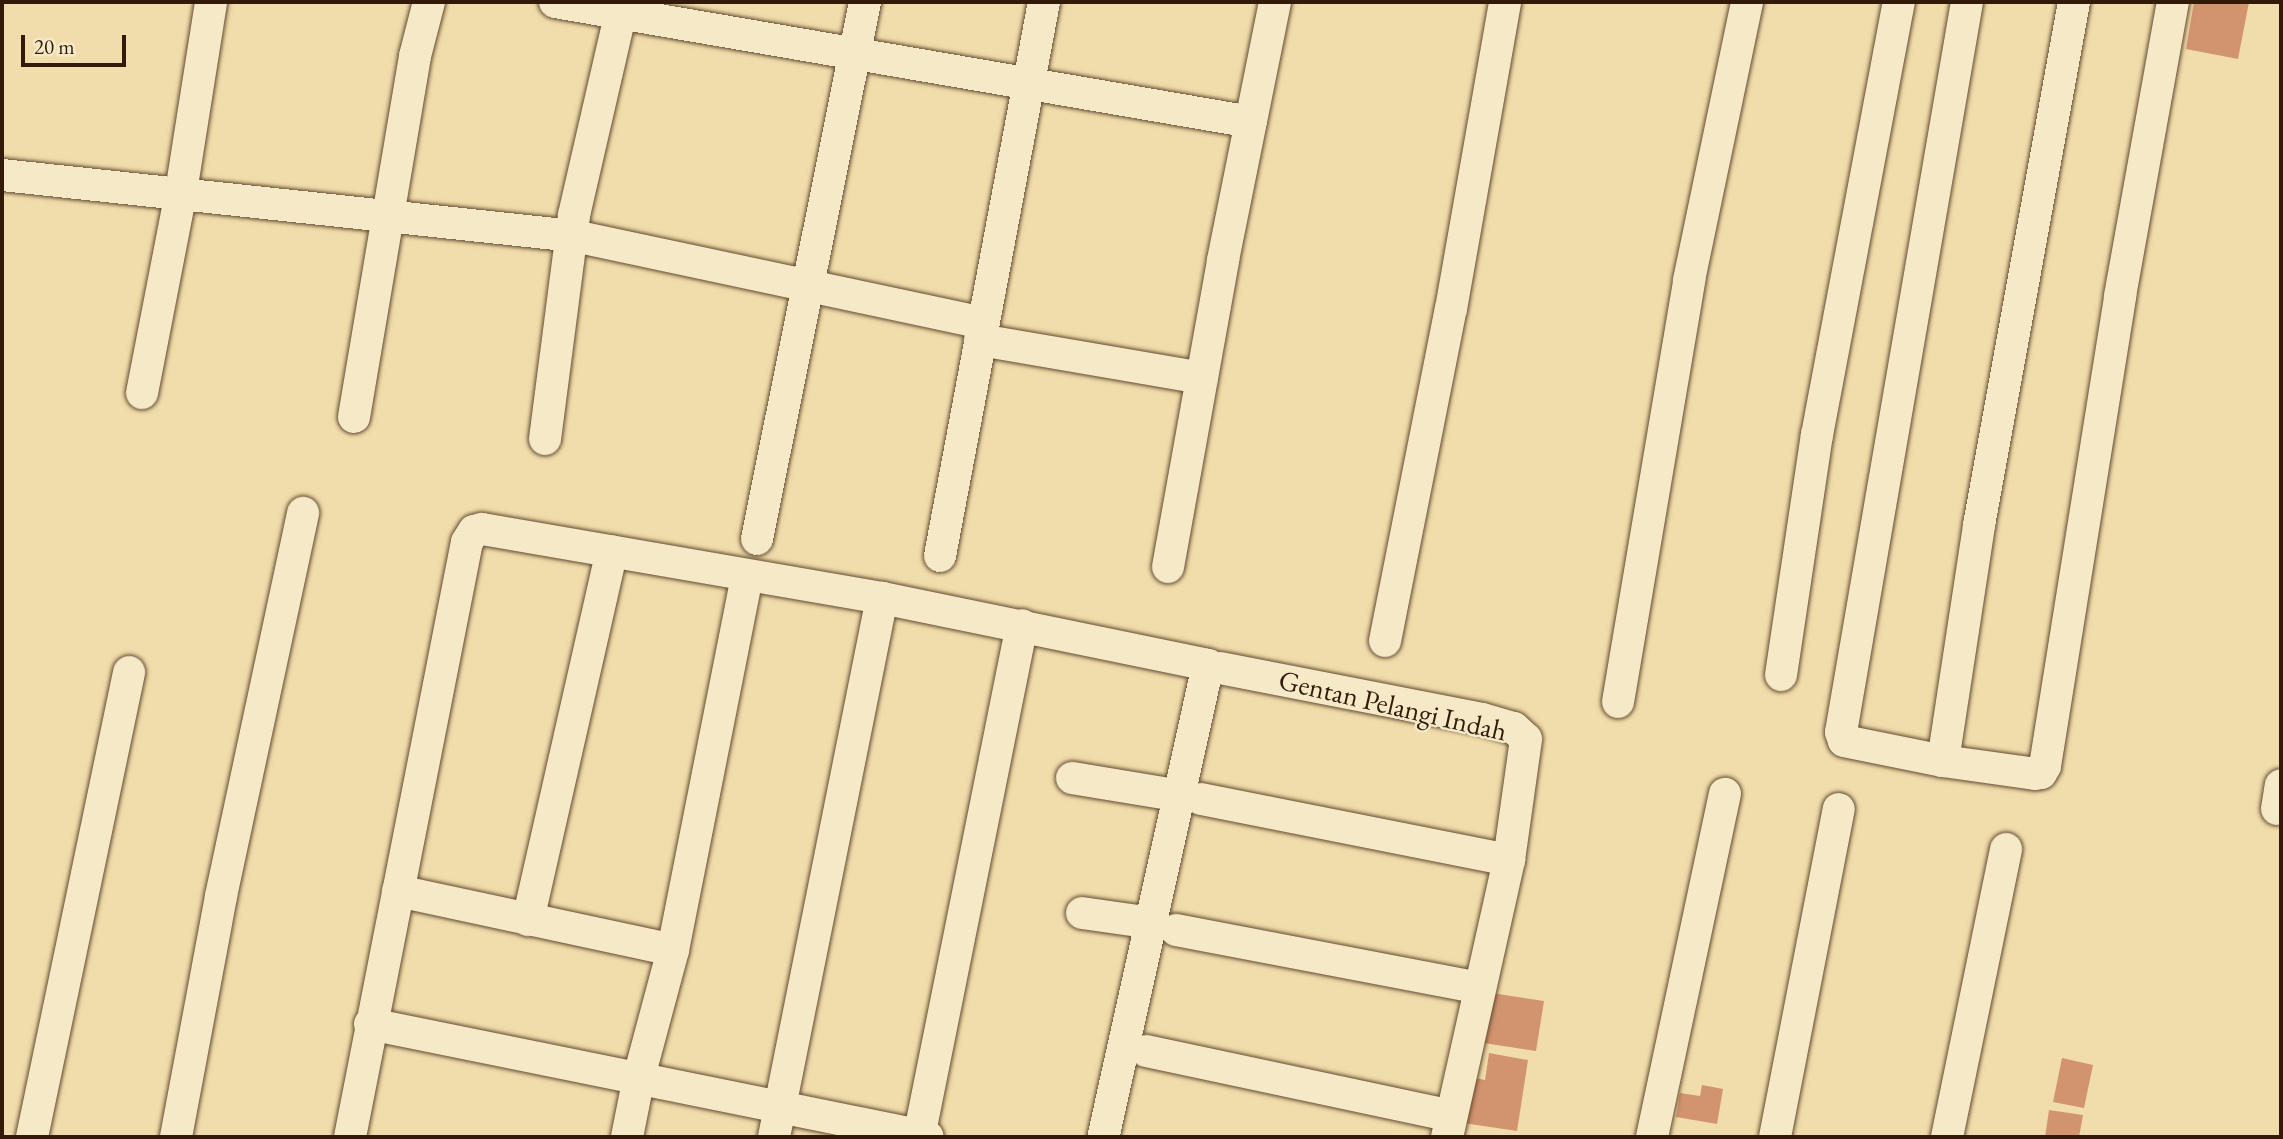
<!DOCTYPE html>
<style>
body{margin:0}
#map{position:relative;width:2283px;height:1139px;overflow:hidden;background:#f1ddab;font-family:"EB Garamond",serif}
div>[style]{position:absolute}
.building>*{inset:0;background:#d2946f}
.roads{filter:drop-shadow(0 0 2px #624b31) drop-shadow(0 0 2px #624b31)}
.minor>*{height:32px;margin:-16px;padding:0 16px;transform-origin:16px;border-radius:16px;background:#f6e9c8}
span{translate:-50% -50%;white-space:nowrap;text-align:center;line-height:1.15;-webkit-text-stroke:5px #f6e9c8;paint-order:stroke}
.street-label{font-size:28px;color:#321a08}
.frame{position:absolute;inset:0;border:4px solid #321a08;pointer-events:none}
.scale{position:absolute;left:21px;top:35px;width:105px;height:32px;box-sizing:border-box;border:4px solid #321a08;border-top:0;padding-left:9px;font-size:21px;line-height:24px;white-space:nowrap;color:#321a08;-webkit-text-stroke:5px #f6e9c8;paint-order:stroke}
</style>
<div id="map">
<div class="building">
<div style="clip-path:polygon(2194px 2px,2249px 2px,2238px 59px,2186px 49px)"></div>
<div style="clip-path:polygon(1485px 992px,1544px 1001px,1536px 1051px,1477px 1042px)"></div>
<div style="clip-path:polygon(1489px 1053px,1528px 1060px,1517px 1131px,1463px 1123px,1470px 1077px,1485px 1080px)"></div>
<div style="clip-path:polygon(2062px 1058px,2093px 1065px,2084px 1108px,2053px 1102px)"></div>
<div style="clip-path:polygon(1702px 1085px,1723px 1089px,1717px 1124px,1676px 1117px,1680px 1093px,1700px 1096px)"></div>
<div style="clip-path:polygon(2049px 1110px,2083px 1115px,2079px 1137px,2045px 1137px)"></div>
</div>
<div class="roads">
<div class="minor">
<div style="left:555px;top:2px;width:706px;rotate:9.78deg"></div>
<div style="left:1967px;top:2px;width:741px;rotate:99.79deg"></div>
<div style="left:1841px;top:732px;width:9px;rotate:72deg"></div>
<div style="left:1844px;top:741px;width:101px;rotate:11.4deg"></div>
<div style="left:1943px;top:761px;width:93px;rotate:8deg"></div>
<div style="left:2035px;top:774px;width:6px;rotate:-9deg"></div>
<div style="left:2041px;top:773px;width:8px;rotate:-60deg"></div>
<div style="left:2045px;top:766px;width:476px;rotate:-80.9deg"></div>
<div style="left:2120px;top:296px;width:299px;rotate:-79.8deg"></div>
<div style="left:2px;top:175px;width:575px;rotate:6.09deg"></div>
<div style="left:574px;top:236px;width:418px;rotate:12deg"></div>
<div style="left:980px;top:340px;width:225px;rotate:9.7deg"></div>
<div style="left:142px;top:393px;width:205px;rotate:-79deg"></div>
<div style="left:181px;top:192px;width:192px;rotate:-81deg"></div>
<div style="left:354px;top:417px;width:366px;rotate:-80.4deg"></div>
<div style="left:415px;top:56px;width:56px;rotate:-75.5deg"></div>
<div style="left:545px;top:439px;width:226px;rotate:-82.6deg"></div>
<div style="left:574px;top:215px;width:219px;rotate:-77deg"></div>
<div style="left:757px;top:539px;width:548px;rotate:-78.63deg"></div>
<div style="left:940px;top:556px;width:564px;rotate:-79.37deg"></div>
<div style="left:1168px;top:567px;width:312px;rotate:-79.8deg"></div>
<div style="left:1223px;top:260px;width:263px;rotate:-78.6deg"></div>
<div style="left:1385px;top:641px;width:338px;rotate:-78.8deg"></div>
<div style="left:1451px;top:309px;width:312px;rotate:-80deg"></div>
<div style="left:1220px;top:668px;width:267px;rotate:11deg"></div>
<div style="left:1482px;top:719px;width:33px;rotate:16deg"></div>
<div style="left:1514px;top:728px;width:16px;rotate:43deg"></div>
<div style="left:1526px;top:739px;width:122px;rotate:98deg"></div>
<div style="left:1509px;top:860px;width:284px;rotate:102.6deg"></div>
<div style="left:1781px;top:675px;width:243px;rotate:-81.5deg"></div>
<div style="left:1817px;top:435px;width:441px;rotate:-79.3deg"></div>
<div style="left:1618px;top:702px;width:428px;rotate:-80.4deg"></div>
<div style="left:1689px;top:280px;width:284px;rotate:-78.2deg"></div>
<div style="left:1943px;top:761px;width:239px;rotate:-81.3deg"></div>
<div style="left:1979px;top:525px;width:532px;rotate:-79.7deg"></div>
<div style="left:1072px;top:778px;width:110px;rotate:9.4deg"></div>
<div style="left:1201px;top:799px;width:314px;rotate:11.2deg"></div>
<div style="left:2277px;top:809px;width:24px;rotate:-81deg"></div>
<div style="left:398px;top:891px;width:281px;rotate:12.1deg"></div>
<div style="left:1082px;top:913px;width:71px;rotate:8.1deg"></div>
<div style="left:528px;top:920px;width:378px;rotate:-77.2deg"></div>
<div style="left:1176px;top:930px;width:309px;rotate:10.8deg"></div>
<div style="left:370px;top:1024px;width:569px;rotate:11.45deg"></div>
<div style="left:1146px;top:1051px;width:312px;rotate:12deg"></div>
<div style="left:32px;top:1137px;width:475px;rotate:-78.2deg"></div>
<div style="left:176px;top:1137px;width:245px;rotate:-79.4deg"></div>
<div style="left:221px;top:896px;width:392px;rotate:-77.9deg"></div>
<div style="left:350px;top:1137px;width:606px;rotate:-78.88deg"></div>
<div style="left:467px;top:542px;width:13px;rotate:-58deg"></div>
<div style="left:474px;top:531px;width:8px;rotate:-14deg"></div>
<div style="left:482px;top:529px;width:406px;rotate:9.8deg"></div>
<div style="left:882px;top:598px;width:333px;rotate:11.6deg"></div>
<div style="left:1208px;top:665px;width:484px;rotate:102.5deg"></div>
<div style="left:627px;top:1137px;width:61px;rotate:-78.7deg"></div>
<div style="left:639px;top:1077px;width:131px;rotate:-75deg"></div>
<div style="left:673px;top:950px;width:381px;rotate:-78.8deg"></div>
<div style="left:774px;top:1137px;width:550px;rotate:-78.67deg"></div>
<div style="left:919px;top:1137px;width:522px;rotate:-78.63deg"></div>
<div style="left:1652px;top:1137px;width:351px;rotate:-78deg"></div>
<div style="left:1775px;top:1137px;width:334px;rotate:-79deg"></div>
<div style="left:1947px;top:1137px;width:294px;rotate:-78.4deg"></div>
</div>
</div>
<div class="street-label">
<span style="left:1393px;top:705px;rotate:13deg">Gentan Pelangi Indah</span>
</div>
<div class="frame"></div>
<div class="scale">20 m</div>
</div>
